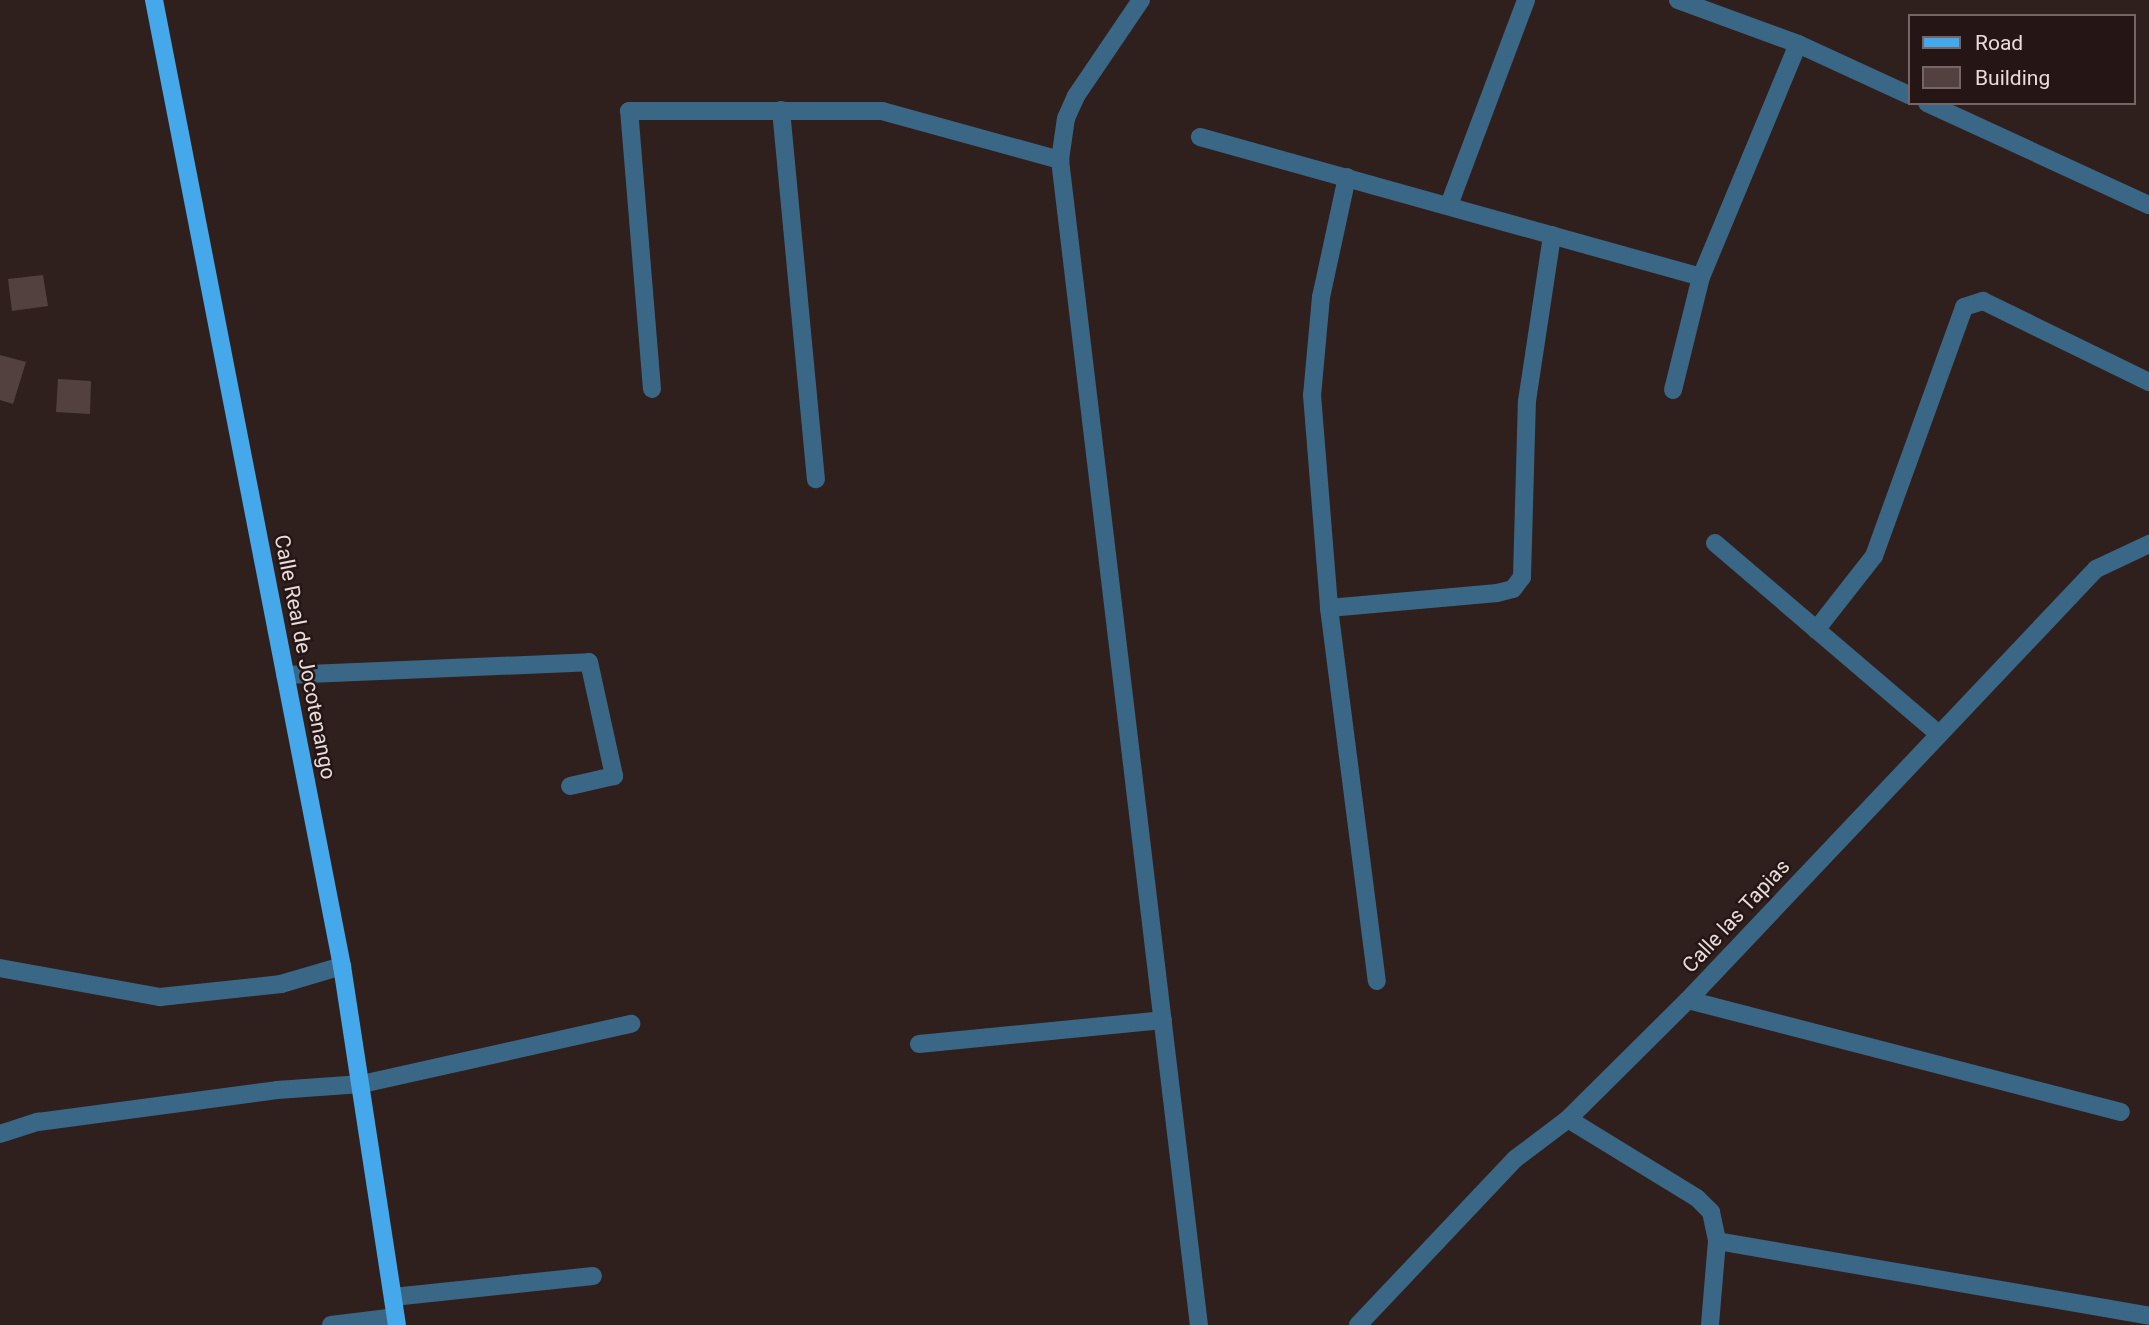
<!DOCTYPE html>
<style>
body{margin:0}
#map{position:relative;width:2149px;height:1325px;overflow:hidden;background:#2f201e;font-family:Roboto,sans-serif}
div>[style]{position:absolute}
.building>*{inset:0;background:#53413f}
.minor>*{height:18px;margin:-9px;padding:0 9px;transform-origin:9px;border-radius:9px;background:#3b6786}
.major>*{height:18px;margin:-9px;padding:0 9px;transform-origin:9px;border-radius:9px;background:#45a8ea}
span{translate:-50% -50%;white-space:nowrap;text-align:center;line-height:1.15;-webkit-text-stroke:5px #251615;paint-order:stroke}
.street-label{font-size:21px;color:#e8dddc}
.legend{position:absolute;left:1908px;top:14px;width:228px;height:91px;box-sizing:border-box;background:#251615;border:2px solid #736665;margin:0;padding:9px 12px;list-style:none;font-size:21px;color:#e8dddc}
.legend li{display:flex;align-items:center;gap:14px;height:35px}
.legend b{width:35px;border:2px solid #736665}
</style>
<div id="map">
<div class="building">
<div style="clip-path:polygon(43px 275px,48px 306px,12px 311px,8px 279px)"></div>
<div style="clip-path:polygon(0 355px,26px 362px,13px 404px,0 400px)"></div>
<div style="clip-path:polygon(58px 379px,91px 381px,90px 414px,56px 412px)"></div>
</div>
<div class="minor">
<div style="left:1141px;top:0;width:116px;rotate:124.1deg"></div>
<div style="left:1076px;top:96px;width:24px;rotate:114deg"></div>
<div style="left:1066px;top:118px;width:42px;rotate:98.1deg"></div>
<div style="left:1060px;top:160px;width:1173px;rotate:83.2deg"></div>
<div style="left:1678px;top:0;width:128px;rotate:20.1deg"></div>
<div style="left:1798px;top:44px;width:122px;rotate:24.7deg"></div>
<div style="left:1927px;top:103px;width:244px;rotate:24.7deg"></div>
<div style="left:781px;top:110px;width:371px;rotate:84.6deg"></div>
<div style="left:1200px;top:137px;width:520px;rotate:15.61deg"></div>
<div style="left:1347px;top:177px;width:123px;rotate:102.2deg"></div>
<div style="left:1321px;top:297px;width:98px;rotate:95.2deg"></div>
<div style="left:1312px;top:395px;width:214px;rotate:85.4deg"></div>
<div style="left:1329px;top:608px;width:376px;rotate:82.7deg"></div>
<div style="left:1449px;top:205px;width:219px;rotate:-69.4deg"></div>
<div style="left:652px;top:389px;width:279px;rotate:-94.7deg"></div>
<div style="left:629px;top:111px;width:253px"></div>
<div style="left:882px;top:111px;width:185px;rotate:15.4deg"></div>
<div style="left:1673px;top:390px;width:116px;rotate:-76.1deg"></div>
<div style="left:1701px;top:277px;width:252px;rotate:-67.4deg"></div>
<div style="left:1715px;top:543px;width:294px;rotate:40.5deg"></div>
<div style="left:1329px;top:608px;width:169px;rotate:-5.1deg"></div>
<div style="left:1497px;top:593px;width:16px;rotate:-14deg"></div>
<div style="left:1513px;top:589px;width:15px;rotate:-53deg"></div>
<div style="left:1522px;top:577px;width:176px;rotate:-88.4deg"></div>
<div style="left:1527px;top:401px;width:168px;rotate:-81.4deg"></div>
<div style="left:1816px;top:630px;width:94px;rotate:-51.9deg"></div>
<div style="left:1874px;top:556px;width:265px;rotate:-70.1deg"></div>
<div style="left:1964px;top:307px;width:20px;rotate:-18deg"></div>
<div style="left:1983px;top:301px;width:185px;rotate:26deg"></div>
<div style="left:285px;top:675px;width:304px;rotate:-2.4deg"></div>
<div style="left:589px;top:662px;width:117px;rotate:77.6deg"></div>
<div style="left:614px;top:776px;width:45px;rotate:167.2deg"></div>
<div style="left:0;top:968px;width:163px;rotate:10.3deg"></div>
<div style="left:160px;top:997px;width:122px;rotate:-6.1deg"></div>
<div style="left:281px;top:984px;width:64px;rotate:-16.4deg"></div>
<div style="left:1688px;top:1000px;width:447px;rotate:14.5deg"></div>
<div style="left:919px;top:1044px;width:245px;rotate:-5.6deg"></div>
<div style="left:1568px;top:1119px;width:151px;rotate:31.5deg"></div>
<div style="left:1697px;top:1198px;width:20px;rotate:45deg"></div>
<div style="left:1711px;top:1212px;width:30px;rotate:78deg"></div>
<div style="left:1717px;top:1241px;width:84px;rotate:94.8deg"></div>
<div style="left:0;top:1134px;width:40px;rotate:-18deg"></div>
<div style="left:38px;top:1122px;width:241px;rotate:-7.6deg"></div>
<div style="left:277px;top:1090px;width:85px;rotate:-4deg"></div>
<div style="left:362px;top:1084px;width:276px;rotate:-12.6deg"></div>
<div style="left:1717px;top:1241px;width:438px;rotate:9.8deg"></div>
<div style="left:393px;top:1297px;width:201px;rotate:-6deg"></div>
<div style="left:331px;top:1325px;width:64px;rotate:-7.1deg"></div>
<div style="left:1358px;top:1325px;width:228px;rotate:-46.6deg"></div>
<div style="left:1515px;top:1159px;width:66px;rotate:-37deg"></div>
<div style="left:1568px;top:1119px;width:169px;rotate:-44.8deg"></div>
<div style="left:1688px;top:1000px;width:593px;rotate:-46.57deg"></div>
<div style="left:2096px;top:569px;width:59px;rotate:-25.3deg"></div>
</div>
<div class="major">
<div style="left:154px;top:0;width:984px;rotate:78.99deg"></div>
<div style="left:342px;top:966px;width:363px;rotate:81.3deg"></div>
</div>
<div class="street-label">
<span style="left:305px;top:657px;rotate:79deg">Calle Real de Jocotenango</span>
<span style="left:1736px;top:916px;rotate:-47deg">Calle las Tapias</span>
</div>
<ul class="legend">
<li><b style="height:9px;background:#45a8ea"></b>Road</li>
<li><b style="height:19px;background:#53413f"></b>Building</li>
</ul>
</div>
